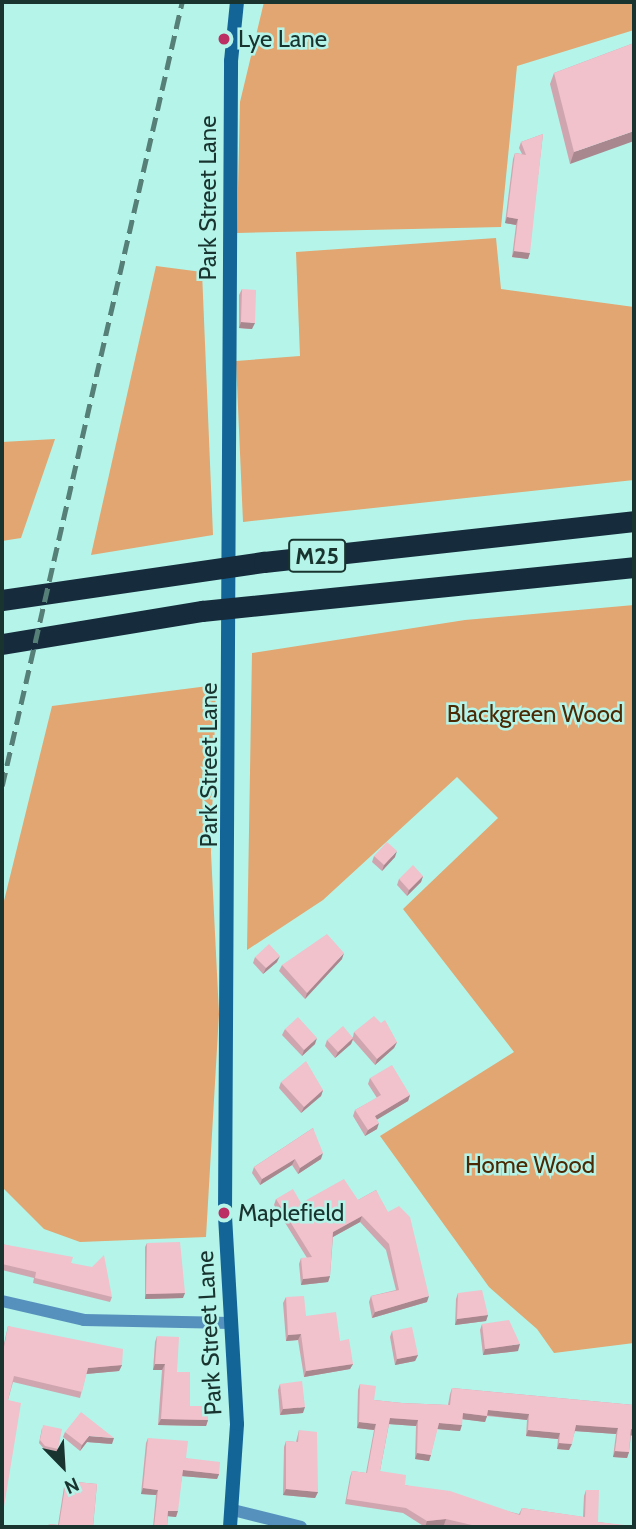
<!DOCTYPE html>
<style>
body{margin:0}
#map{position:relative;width:636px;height:1529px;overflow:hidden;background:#b5f4e9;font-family:Cabin,sans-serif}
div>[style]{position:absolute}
.green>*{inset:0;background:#e1a671}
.street>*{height:12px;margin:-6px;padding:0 6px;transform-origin:6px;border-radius:6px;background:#5691bd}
.secondary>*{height:14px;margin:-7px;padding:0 7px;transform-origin:7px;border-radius:7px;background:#136598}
.highway>*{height:21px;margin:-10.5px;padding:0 10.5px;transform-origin:10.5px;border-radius:10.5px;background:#162c3c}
.rail>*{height:4.5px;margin-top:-2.25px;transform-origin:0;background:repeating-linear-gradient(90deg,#567f78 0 14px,transparent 0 21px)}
.wall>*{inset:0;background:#cfa6af}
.shaded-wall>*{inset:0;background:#a9878f}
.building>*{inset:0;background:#f1c1cc}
.dots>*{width:19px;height:19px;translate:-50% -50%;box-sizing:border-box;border:4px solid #b5f4e9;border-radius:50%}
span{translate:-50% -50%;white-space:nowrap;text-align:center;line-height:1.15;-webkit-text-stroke:5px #b5f4e9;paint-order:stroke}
.shield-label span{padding:2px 5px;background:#b5f4e9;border:2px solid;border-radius:5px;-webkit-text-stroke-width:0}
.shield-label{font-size:23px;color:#19332f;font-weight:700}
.poi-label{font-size:24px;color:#19332f}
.left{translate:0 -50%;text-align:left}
.street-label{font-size:24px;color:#19332f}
.park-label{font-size:24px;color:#4a2904}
.frame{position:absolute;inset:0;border:4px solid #19332f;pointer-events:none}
.north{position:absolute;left:28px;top:1431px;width:70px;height:70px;-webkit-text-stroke:5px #b5f4e9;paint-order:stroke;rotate:156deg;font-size:19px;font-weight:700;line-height:28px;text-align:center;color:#19332f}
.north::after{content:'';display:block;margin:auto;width:24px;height:32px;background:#19332f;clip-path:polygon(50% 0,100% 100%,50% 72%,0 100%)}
</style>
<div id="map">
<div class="green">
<div style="clip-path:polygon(264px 2px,634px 2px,634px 30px,517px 66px,501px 227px,237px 233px,240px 102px)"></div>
<div style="clip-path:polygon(496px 238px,501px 289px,634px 307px,634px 480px,243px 522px,236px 361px,300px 356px,296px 252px)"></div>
<div style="clip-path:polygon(156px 266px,202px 272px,213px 535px,91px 555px)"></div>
<div style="clip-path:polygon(55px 439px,21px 538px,2px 541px,2px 442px)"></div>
<div style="clip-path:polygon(634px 605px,634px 1343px,554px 1353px,537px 1329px,489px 1287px,380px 1136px,514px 1052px,403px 909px,498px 818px,457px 777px,323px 900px,247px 950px,252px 653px,465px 620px)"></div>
<div style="clip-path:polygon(216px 685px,211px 853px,219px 1014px,206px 1237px,80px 1242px,44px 1229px,2px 1187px,2px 909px,52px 706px)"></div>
</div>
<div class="street">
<div style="left:2px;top:1301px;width:84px;rotate:13deg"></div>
<div style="left:84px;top:1320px;width:147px;rotate:1.2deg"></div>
<div style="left:233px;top:1510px;width:70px;rotate:14deg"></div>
</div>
<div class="secondary">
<div style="left:230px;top:1527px;width:103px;rotate:-86.1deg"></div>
<div style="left:237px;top:1424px;width:207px;rotate:-93.3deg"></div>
<div style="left:225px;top:1217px;width:1156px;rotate:-89.7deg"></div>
<div style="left:231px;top:61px;width:59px;rotate:-84.2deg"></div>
</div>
<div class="highway">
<div style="left:2px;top:600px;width:265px;rotate:-8.3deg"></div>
<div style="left:264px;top:562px;width:372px;rotate:-6.3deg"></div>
<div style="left:2px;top:644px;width:203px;rotate:-9.4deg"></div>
<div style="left:202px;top:611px;width:434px;rotate:-5.8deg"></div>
</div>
<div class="rail">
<div style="left:2px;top:786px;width:804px;rotate:-77.07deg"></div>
</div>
<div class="wall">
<div style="clip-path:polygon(634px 43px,570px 164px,550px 84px,554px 73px)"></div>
<div style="clip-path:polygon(543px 134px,528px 259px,512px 257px,516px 225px,505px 223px,513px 159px,515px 153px,522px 154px,519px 148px,521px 142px)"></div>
<div style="clip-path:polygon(242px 289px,252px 329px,239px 328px,239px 295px)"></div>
<div style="clip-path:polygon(374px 856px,395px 857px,382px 871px,372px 862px)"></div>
<div style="clip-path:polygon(423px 876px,421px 882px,407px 896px,397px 885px,399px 879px)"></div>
<div style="clip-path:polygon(255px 957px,277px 962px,263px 974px,253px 963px)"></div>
<div style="clip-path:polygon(342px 959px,305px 999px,279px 971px,282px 965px)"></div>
<div style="clip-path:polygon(285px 1029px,315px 1044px,302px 1056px,282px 1035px)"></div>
<div style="clip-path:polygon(354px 1032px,397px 1042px,394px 1048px,375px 1065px,353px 1040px,351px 1044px,335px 1058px,325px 1046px,327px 1040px,353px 1037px)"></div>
<div style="clip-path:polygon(370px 1078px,410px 1095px,408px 1101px,377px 1119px,377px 1129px,365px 1136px,353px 1116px,355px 1110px,377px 1098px,368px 1084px)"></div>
<div style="clip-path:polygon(281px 1082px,323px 1090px,321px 1096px,301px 1113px,279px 1088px)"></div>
<div style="clip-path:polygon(313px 1128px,321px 1159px,298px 1174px,292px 1165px,260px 1185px,252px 1173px,254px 1167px)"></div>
<div style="clip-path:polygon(376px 1190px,427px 1302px,372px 1318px,369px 1302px,371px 1296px,396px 1290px,386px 1250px,360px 1222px,333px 1237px,330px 1276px,328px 1282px,301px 1285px,299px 1264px,301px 1258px,307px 1258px,274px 1205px,276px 1199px,301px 1203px,358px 1200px)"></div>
<div style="clip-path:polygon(147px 1243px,183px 1298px,145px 1299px,145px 1247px)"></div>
<div style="clip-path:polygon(2px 1244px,71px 1263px,112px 1297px,110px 1302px,33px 1283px,34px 1278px,2px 1270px)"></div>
<div style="clip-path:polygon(458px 1293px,488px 1315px,486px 1321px,455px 1325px,456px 1299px)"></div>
<div style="clip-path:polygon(286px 1297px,306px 1316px,340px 1341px,353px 1364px,350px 1369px,304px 1377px,298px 1340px,286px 1341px,283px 1303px)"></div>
<div style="clip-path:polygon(482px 1324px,518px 1351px,483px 1355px,480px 1330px)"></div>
<div style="clip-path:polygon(8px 1326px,122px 1365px,119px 1371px,86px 1374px,80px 1398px,13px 1382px,8px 1400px,2px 1519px,2px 1352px)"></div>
<div style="clip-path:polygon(392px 1331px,418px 1355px,415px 1361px,395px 1365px,390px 1337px)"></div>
<div style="clip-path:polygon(157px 1336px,177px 1372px,190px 1406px,208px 1420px,206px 1426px,158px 1425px,162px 1370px,153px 1370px,155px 1342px)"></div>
<div style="clip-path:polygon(280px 1384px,303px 1413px,280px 1415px,278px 1390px)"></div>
<div style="clip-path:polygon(360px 1384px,374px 1400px,402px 1403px,448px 1405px,450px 1394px,452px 1388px,634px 1405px,634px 1436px,631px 1435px,629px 1452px,627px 1458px,613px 1457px,616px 1434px,575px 1431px,569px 1450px,557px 1449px,558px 1439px,526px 1436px,527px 1420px,487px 1416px,485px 1422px,462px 1419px,460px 1431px,437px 1429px,429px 1461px,415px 1459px,416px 1426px,389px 1424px,380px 1471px,405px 1485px,519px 1514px,522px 1508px,583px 1517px,584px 1496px,586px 1490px,598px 1522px,634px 1527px,455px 1527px,444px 1525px,425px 1527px,403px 1513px,345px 1504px,350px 1477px,352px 1471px,366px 1473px,374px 1430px,357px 1428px,358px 1390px)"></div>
<div style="clip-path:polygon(42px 1428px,58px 1449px,57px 1452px,44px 1449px,39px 1443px)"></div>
<div style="clip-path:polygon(299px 1430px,318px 1492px,315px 1498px,283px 1495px,284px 1447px,286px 1441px,296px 1442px)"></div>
<div style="clip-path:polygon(65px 1432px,112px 1444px,87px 1442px,80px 1451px,63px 1437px)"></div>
<div style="clip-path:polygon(148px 1438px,186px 1458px,219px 1474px,217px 1479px,182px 1476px,176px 1517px,168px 1516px,167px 1527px,153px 1527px,156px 1495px,141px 1494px,146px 1443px)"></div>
<div style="clip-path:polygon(66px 1481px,97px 1484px,93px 1527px,48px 1527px,49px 1524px,58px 1525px,64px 1487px)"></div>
</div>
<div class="shaded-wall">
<div style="clip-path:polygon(634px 131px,634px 141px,570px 164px,574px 152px)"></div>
<div style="clip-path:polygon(507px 217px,518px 219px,516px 225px,505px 223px)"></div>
<div style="clip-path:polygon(514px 251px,530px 253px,528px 259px,512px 257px)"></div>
<div style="clip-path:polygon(241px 322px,255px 323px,252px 329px,239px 328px)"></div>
<div style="clip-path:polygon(397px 851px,395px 857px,382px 871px,384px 865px)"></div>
<div style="clip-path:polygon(423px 876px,421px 882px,407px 896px,409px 890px)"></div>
<div style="clip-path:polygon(344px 953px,342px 959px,305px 999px,307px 993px)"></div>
<div style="clip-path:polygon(280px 956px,277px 962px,263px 974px,266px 968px)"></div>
<div style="clip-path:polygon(317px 1038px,315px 1044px,302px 1056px,304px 1050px)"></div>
<div style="clip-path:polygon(353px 1038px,351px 1044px,335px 1058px,338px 1052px)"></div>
<div style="clip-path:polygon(397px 1042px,394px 1048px,375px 1065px,377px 1059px)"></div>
<div style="clip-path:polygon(323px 1090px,321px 1096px,301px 1113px,304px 1107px)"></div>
<div style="clip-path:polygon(410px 1095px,408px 1101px,373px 1122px,375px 1116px)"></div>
<div style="clip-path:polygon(379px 1123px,377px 1129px,365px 1136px,368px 1130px)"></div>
<div style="clip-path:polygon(323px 1153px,321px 1159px,298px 1174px,300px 1168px)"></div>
<div style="clip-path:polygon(295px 1159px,292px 1165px,260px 1185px,262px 1179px)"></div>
<div style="clip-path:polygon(362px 1216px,360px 1222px,331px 1238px,333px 1232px)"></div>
<div style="clip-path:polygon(330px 1276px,328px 1282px,301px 1285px,303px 1279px)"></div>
<div style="clip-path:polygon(185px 1293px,183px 1298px,145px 1299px,146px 1294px)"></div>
<div style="clip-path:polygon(429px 1296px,427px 1302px,372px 1318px,375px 1312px)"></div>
<div style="clip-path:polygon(488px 1315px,486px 1321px,455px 1325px,457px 1319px)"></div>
<div style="clip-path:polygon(301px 1334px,298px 1340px,286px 1341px,288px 1335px)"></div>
<div style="clip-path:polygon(520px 1344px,518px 1351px,483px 1355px,485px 1349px)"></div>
<div style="clip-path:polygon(418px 1355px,415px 1361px,395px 1365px,397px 1359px)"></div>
<div style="clip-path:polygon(155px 1364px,165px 1364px,162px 1370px,153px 1370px)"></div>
<div style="clip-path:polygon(353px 1364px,350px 1369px,304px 1377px,306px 1371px)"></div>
<div style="clip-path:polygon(122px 1365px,119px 1371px,86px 1374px,88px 1368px)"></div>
<div style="clip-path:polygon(305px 1407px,303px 1413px,280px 1415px,283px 1409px)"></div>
<div style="clip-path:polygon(488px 1410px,529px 1414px,527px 1420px,486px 1415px)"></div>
<div style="clip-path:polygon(463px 1413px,487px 1416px,485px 1422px,461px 1419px)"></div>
<div style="clip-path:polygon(390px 1418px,418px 1420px,416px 1426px,388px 1424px)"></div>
<div style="clip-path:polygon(161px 1419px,208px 1420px,206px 1426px,158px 1425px)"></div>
<div style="clip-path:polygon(359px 1422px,376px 1424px,374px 1430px,357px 1428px)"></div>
<div style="clip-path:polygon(439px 1423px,462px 1425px,460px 1431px,437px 1429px)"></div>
<div style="clip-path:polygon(576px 1425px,618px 1428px,616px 1434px,574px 1431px)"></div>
<div style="clip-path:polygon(631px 1429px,634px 1430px,634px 1436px,629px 1435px)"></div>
<div style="clip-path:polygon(528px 1430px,560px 1433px,558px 1439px,526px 1436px)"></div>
<div style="clip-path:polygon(89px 1436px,114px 1438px,112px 1444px,87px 1442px,80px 1451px,82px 1445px)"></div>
<div style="clip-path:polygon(559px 1443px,572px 1444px,569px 1450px,557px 1449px)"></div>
<div style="clip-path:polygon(615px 1451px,629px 1452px,627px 1458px,613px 1457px)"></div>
<div style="clip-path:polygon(417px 1453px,431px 1455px,429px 1461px,415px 1459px)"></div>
<div style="clip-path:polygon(183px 1470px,219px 1474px,217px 1479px,181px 1476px)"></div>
<div style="clip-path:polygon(143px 1488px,158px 1490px,156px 1495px,141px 1494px)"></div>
<div style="clip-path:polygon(286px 1489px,318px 1492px,315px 1498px,283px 1495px)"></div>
<div style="clip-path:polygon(168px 1511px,178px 1511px,176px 1517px,166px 1516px)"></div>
<div style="clip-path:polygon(446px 1519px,444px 1525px,425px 1527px,427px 1521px)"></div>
<div style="clip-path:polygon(75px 1525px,93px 1526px,93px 1527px,74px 1527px)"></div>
</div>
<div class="building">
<div style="clip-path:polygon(634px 43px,634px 131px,574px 152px,554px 73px)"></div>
<div style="clip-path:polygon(543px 134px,530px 253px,514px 251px,518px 219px,507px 217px,515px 153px,526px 155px,521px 142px)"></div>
<div style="clip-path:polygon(242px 289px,256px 290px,255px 323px,241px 322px)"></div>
<div style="clip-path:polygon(387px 842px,397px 851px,384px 865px,374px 856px)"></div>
<div style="clip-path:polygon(413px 865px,423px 876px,409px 890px,399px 879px)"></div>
<div style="clip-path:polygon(327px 934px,344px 953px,307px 993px,282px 965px)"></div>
<div style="clip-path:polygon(269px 944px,280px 956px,266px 968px,255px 957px)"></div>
<div style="clip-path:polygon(374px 1016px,381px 1023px,385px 1020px,397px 1042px,377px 1059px,354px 1032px)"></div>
<div style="clip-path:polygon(298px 1017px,317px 1038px,304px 1050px,285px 1029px)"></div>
<div style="clip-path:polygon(343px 1026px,353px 1038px,338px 1052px,327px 1040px)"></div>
<div style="clip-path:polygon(306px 1061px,323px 1090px,304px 1107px,281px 1082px)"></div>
<div style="clip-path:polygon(392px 1065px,410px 1095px,375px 1116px,379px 1123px,368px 1130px,355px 1110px,381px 1095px,370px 1078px)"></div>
<div style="clip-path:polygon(313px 1128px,323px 1153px,300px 1168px,295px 1159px,262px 1179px,254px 1167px)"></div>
<div style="clip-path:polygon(344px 1179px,358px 1200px,376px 1190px,388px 1212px,399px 1206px,410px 1217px,429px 1296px,375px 1312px,371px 1296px,399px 1290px,389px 1244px,362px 1216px,333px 1232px,330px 1276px,303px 1279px,301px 1258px,312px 1257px,276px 1199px,293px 1189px,301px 1203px)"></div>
<div style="clip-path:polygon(180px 1242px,185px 1293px,146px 1294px,147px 1243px)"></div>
<div style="clip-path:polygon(2px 1244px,73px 1257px,71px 1263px,92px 1267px,104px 1255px,112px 1297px,35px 1278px,36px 1272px,2px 1264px)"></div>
<div style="clip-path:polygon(482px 1290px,488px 1315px,457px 1319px,458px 1293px)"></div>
<div style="clip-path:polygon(304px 1296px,306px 1316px,336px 1312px,340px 1341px,349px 1339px,353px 1364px,306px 1371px,301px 1334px,288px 1335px,286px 1297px)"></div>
<div style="clip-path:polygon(509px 1320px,520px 1344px,485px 1349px,482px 1324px)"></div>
<div style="clip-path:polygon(8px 1326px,123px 1349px,122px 1365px,88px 1368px,82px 1392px,14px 1376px,8px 1400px,21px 1403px,2px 1519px,2px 1357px)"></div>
<div style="clip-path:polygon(412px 1327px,418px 1355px,397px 1359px,392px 1331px)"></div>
<div style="clip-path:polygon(157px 1336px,179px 1337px,177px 1372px,190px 1372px,190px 1406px,208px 1406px,208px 1420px,161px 1419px,165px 1364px,155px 1364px)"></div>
<div style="clip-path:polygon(302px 1381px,305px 1407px,283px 1409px,280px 1384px)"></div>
<div style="clip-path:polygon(360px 1384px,376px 1386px,374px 1400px,402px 1403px,450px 1405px,452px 1388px,634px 1405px,634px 1430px,631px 1429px,629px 1452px,615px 1451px,618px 1428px,576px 1425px,572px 1444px,559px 1443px,560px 1433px,528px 1430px,529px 1414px,488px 1410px,487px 1416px,463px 1413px,462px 1425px,439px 1423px,431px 1455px,417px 1453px,418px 1420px,390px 1418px,380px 1471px,406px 1475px,405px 1485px,450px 1491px,520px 1515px,522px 1508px,585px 1517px,586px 1490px,599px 1490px,598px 1522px,634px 1526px,634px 1527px,476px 1527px,476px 1526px,446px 1519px,427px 1521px,406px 1508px,347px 1499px,352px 1471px,367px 1473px,376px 1424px,359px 1422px)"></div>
<div style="clip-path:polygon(81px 1412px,114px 1438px,89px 1436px,82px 1445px,65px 1432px)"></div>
<div style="clip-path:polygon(43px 1425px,62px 1429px,58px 1449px,45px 1446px,40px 1440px)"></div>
<div style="clip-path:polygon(299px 1430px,317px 1432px,318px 1492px,286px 1489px,286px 1441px,298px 1442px)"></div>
<div style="clip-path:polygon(148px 1438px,188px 1441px,186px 1458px,220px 1462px,219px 1474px,183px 1470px,178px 1511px,168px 1511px,167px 1527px,154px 1527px,158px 1490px,143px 1488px)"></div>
<div style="clip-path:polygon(66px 1481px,97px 1484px,93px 1526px,75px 1525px,75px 1527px,49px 1527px,49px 1524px,59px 1525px)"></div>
<div style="clip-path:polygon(111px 1525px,138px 1527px,111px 1527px)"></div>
</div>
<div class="dots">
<div style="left:224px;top:39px;background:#bc2f64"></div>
<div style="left:224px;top:1213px;background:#bc2f64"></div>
</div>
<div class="shield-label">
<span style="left:317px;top:556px">M25</span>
</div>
<div class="poi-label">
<span class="left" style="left:238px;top:39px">Lye Lane</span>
<span class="left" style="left:238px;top:1213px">Maplefield</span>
</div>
<div class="street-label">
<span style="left:208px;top:198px;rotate:-90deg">Park Street Lane</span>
<span style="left:209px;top:765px;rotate:-90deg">Park Street Lane</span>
<span style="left:209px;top:1333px;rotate:-93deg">Park Street Lane</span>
</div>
<div class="park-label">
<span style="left:535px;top:714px">Blackgreen Wood</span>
<span style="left:530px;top:1165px">Home Wood</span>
</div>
<div class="frame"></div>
<div class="north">N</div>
</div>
